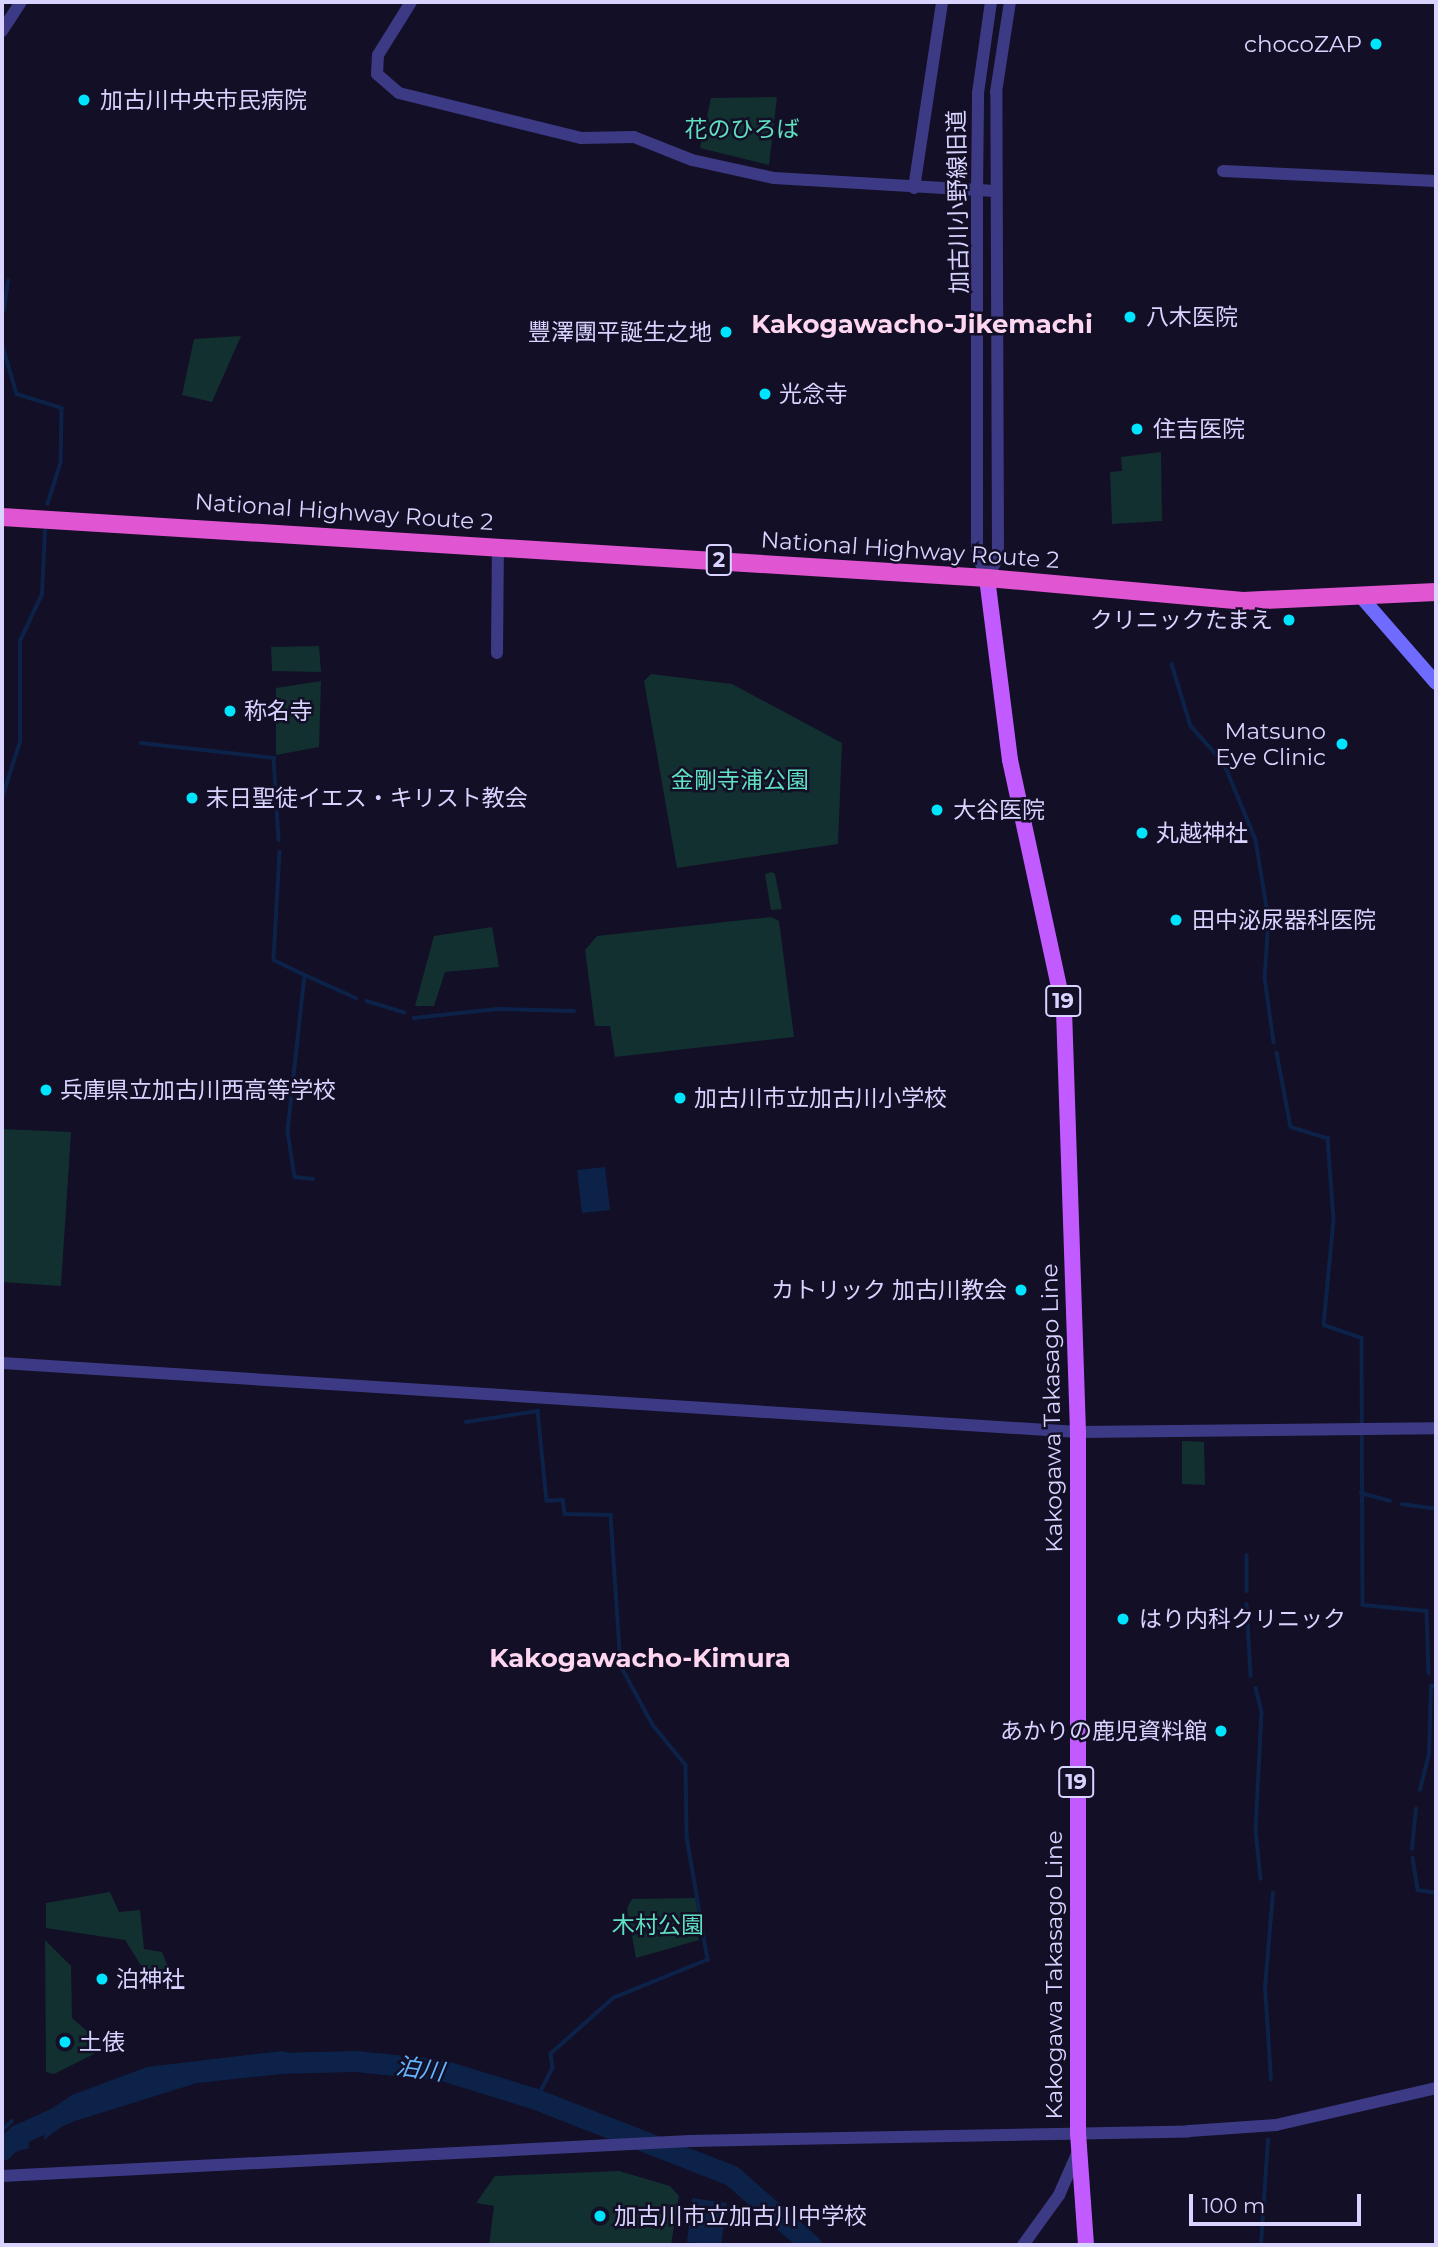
<!DOCTYPE html>
<meta charset="utf-8">
<style>
body{margin:0}
#map{position:relative;width:1438px;height:2247px;overflow:hidden;background:#130f26;font-family:Montserrat,"Noto Sans JP",sans-serif}
div>[style]{position:absolute}
.green>*{inset:0;background:#12302f}
.water>*{inset:0;background:#0c2248}
.stream>*{height:3.5px;margin:-1.75px;padding:0 1.75px;transform-origin:1.75px;border-radius:1.75px;background:#0c2248}
.river>*{height:21px;margin:-10.5px;padding:0 10.5px;transform-origin:10.5px;border-radius:10.5px;background:#0c2248}
.tertiary>*{height:12px;margin:-6px;padding:0 6px;transform-origin:6px;border-radius:6px;background:#3d3a85}
.secondary>*{height:14px;margin:-7px;padding:0 7px;transform-origin:7px;border-radius:7px;background:#6f6bff}
.primary>*{height:16px;margin:-8px;padding:0 8px;transform-origin:8px;border-radius:8px;background:#c25bff}
.trunk>*{height:18px;margin:-9px;padding:0 9px;transform-origin:9px;border-radius:9px;background:#e055d1}
.dots>*{width:19px;height:19px;translate:-50% -50%;box-sizing:border-box;border:4px solid #130f26;border-radius:50%}
span{translate:-50% -50%;white-space:nowrap;text-align:center;line-height:1.15;-webkit-text-stroke:5px #130f26;paint-order:stroke}
.shield-label span{padding:2px 5px;background:#130f26;border:2px solid;border-radius:5px;-webkit-text-stroke-width:0}
.shield-label{font-size:21px;color:#d9d4ff;font-weight:700}
.poi-label{font-size:23px;color:#d9d4ff}
.right{translate:-100% -50%;text-align:right}
.left{translate:0 -50%;text-align:left}
.park-label{font-size:23px;color:#5fe0c0}
.street-label{font-size:23px;color:#d9d4ff}
.water-label{font-size:24px;color:#62b6ff;font-style:italic}
.quarter-label{font-size:26px;color:#ffd6f0;font-weight:700}
.frame{position:absolute;inset:0;border:4px solid #d9d4ff;pointer-events:none}
.scale{position:absolute;left:1189px;top:2194px;width:172px;height:32px;box-sizing:border-box;border:4px solid #d9d4ff;border-top:0;padding-left:9px;font-size:21px;line-height:24px;white-space:nowrap;color:#d9d4ff;-webkit-text-stroke:5px #130f26;paint-order:stroke}
</style>
<div id="map">
<div class="green">
<div style="clip-path:polygon(777px 97px,769px 165px,700px 148px,711px 98px)"></div>
<div style="clip-path:polygon(241px 336px,212px 402px,182px 395px,194px 339px)"></div>
<div style="clip-path:polygon(1161px 452px,1162px 521px,1112px 524px,1110px 472px,1122px 471px,1121px 457px)"></div>
<div style="clip-path:polygon(319px 646px,321px 672px,272px 671px,271px 647px)"></div>
<div style="clip-path:polygon(651px 674px,732px 684px,842px 743px,838px 844px,677px 868px,644px 681px)"></div>
<div style="clip-path:polygon(321px 681px,319px 747px,276px 755px,276px 688px)"></div>
<div style="clip-path:polygon(772px 872px,775px 874px,782px 909px,771px 910px,765px 874px)"></div>
<div style="clip-path:polygon(771px 917px,779px 921px,794px 1037px,615px 1057px,610px 1026px,595px 1026px,585px 950px,597px 936px)"></div>
<div style="clip-path:polygon(492px 927px,499px 967px,445px 972px,434px 1006px,415px 1006px,434px 936px)"></div>
<div style="clip-path:polygon(2px 1129px,71px 1132px,61px 1286px,2px 1282px)"></div>
<div style="clip-path:polygon(1182px 1441px,1204px 1442px,1205px 1485px,1182px 1484px)"></div>
<div style="clip-path:polygon(110px 1892px,119px 1912px,140px 1910px,144px 1949px,162px 1952px,168px 1967px,147px 1975px,125px 1940px,46px 1928px,46px 1903px)"></div>
<div style="clip-path:polygon(698px 1898px,699px 1940px,636px 1958px,627px 1908px,632px 1899px)"></div>
<div style="clip-path:polygon(45px 1940px,71px 1966px,72px 2018px,88px 2032px,94px 2054px,54px 2074px,46px 2072px)"></div>
<div style="clip-path:polygon(619px 2171px,670px 2186px,679px 2196px,671px 2245px,489px 2245px,494px 2206px,476px 2203px,495px 2176px)"></div>
</div>
<div class="water">
<div style="clip-path:polygon(605px 1167px,610px 1210px,582px 1213px,577px 1170px)"></div>
<div style="clip-path:polygon(282px 2051px,300px 2056px,301px 2072px,197px 2083px,65px 2124px,44px 2140px,44px 2114px,72px 2095px,147px 2067px)"></div>
<div style="clip-path:polygon(28px 2122px,29px 2148px,2px 2156px,2px 2142px)"></div>
<div style="clip-path:polygon(692px 2198px,727px 2203px,721px 2245px,687px 2242px)"></div>
</div>
<div class="stream">
<div style="left:4px;top:310px;width:29px;rotate:-82deg"></div>
<div style="left:2px;top:343px;width:53px;rotate:73.6deg"></div>
<div style="left:17px;top:394px;width:47px;rotate:17.3deg"></div>
<div style="left:62px;top:408px;width:55px;rotate:91deg"></div>
<div style="left:61px;top:463px;width:43px;rotate:107.6deg"></div>
<div style="left:1172px;top:664px;width:65px;rotate:73deg"></div>
<div style="left:1191px;top:726px;width:50px;rotate:48.3deg"></div>
<div style="left:1224px;top:763px;width:83px;rotate:67.4deg"></div>
<div style="left:1256px;top:840px;width:81px;rotate:80.8deg"></div>
<div style="left:1269px;top:920px;width:58px;rotate:93.9deg"></div>
<div style="left:1265px;top:978px;width:65px;rotate:82deg"></div>
<div style="left:141px;top:743px;width:134px;rotate:6.4deg"></div>
<div style="left:274px;top:758px;width:82px;rotate:86.5deg"></div>
<div style="left:2px;top:798px;width:59px;rotate:-72.2deg"></div>
<div style="left:20px;top:742px;width:101px;rotate:-90deg"></div>
<div style="left:20px;top:641px;width:52px;rotate:-64.9deg"></div>
<div style="left:42px;top:594px;width:63px;rotate:-87.3deg"></div>
<div style="left:280px;top:852px;width:108px;rotate:93.2deg"></div>
<div style="left:274px;top:960px;width:34px;rotate:26deg"></div>
<div style="left:305px;top:975px;width:158px;rotate:96.2deg"></div>
<div style="left:288px;top:1132px;width:46px;rotate:81.2deg"></div>
<div style="left:295px;top:1177px;width:18px;rotate:6deg"></div>
<div style="left:305px;top:975px;width:56px;rotate:24.3deg"></div>
<div style="left:367px;top:1001px;width:39px;rotate:17deg"></div>
<div style="left:414px;top:1018px;width:83px;rotate:-6.2deg"></div>
<div style="left:497px;top:1009px;width:77px;rotate:1.5deg"></div>
<div style="left:1277px;top:1053px;width:75px;rotate:79.3deg"></div>
<div style="left:1291px;top:1127px;width:39px;rotate:17deg"></div>
<div style="left:1328px;top:1138px;width:82px;rotate:85.8deg"></div>
<div style="left:1334px;top:1220px;width:105px;rotate:95.4deg"></div>
<div style="left:1324px;top:1325px;width:40px;rotate:18.9deg"></div>
<div style="left:1362px;top:1338px;width:267px;rotate:89.8deg"></div>
<div style="left:1363px;top:1605px;width:64px;rotate:5.4deg"></div>
<div style="left:1427px;top:1611px;width:62px;rotate:88.2deg"></div>
<div style="left:466px;top:1422px;width:73px;rotate:-8.7deg"></div>
<div style="left:538px;top:1411px;width:90px;rotate:84.3deg"></div>
<div style="left:547px;top:1501px;width:16px;rotate:-4deg"></div>
<div style="left:563px;top:1500px;width:14px;rotate:82deg"></div>
<div style="left:565px;top:1514px;width:46px;rotate:1.2deg"></div>
<div style="left:611px;top:1515px;width:151px;rotate:86.2deg"></div>
<div style="left:621px;top:1666px;width:67px;rotate:61.5deg"></div>
<div style="left:653px;top:1725px;width:52px;rotate:50.5deg"></div>
<div style="left:686px;top:1765px;width:72px;rotate:89.2deg"></div>
<div style="left:687px;top:1837px;width:125px;rotate:80.3deg"></div>
<div style="left:708px;top:1960px;width:101px;rotate:158deg"></div>
<div style="left:614px;top:1998px;width:84px;rotate:138.4deg"></div>
<div style="left:551px;top:2054px;width:14px;rotate:82deg"></div>
<div style="left:553px;top:2068px;width:36px;rotate:117deg"></div>
<div style="left:1361px;top:1493px;width:30px;rotate:15deg"></div>
<div style="left:1402px;top:1504px;width:34px;rotate:8deg"></div>
<div style="left:1247px;top:1555px;width:36px;rotate:90deg"></div>
<div style="left:1247px;top:1604px;width:72px;rotate:86.8deg"></div>
<div style="left:1256px;top:1688px;width:25px;rotate:76deg"></div>
<div style="left:1262px;top:1712px;width:118px;rotate:92.9deg"></div>
<div style="left:1256px;top:1830px;width:49px;rotate:84.2deg"></div>
<div style="left:1420px;top:1790px;width:37px;rotate:-76deg"></div>
<div style="left:1429px;top:1754px;width:68px;rotate:-88.3deg"></div>
<div style="left:1431px;top:1686px;width:5px"></div>
<div style="left:1412px;top:1849px;width:40px;rotate:-84.3deg"></div>
<div style="left:1413px;top:1858px;width:32px;rotate:81deg"></div>
<div style="left:1418px;top:1890px;width:18px;rotate:9deg"></div>
<div style="left:1271px;top:2080px;width:92px;rotate:-93.7deg"></div>
<div style="left:1265px;top:1988px;width:95px;rotate:-85.2deg"></div>
<div style="left:2px;top:2130px;width:13px;rotate:-42deg"></div>
<div style="left:1261px;top:2245px;width:105px;rotate:-86.2deg"></div>
</div>
<div class="river">
<div style="left:274px;top:2063px;width:82px;rotate:-1.4deg"></div>
<div style="left:356px;top:2061px;width:86px;rotate:6deg"></div>
<div style="left:442px;top:2070px;width:95px;rotate:17.1deg"></div>
<div style="left:533px;top:2098px;width:212px;rotate:21.3deg"></div>
<div style="left:731px;top:2175px;width:106px;rotate:41.2deg"></div>
<div style="left:2px;top:2150px;width:21px;rotate:-45deg"></div>
<div style="left:17px;top:2135px;width:58px;rotate:-24.4deg"></div>
</div>
<div class="tertiary">
<div style="left:411px;top:2px;width:62px;rotate:121.9deg"></div>
<div style="left:378px;top:55px;width:19px;rotate:93deg"></div>
<div style="left:377px;top:74px;width:29px;rotate:41deg"></div>
<div style="left:399px;top:93px;width:187px;rotate:13.9deg"></div>
<div style="left:581px;top:138px;width:53px;rotate:-1.1deg"></div>
<div style="left:634px;top:137px;width:62px;rotate:21.6deg"></div>
<div style="left:692px;top:160px;width:84px;rotate:12.4deg"></div>
<div style="left:774px;top:178px;width:221px;rotate:3.4deg"></div>
<div style="left:2px;top:31px;width:35px;rotate:-57deg"></div>
<div style="left:1223px;top:171px;width:213px;rotate:2.7deg"></div>
<div style="left:914px;top:188px;width:188px;rotate:-81.4deg"></div>
<div style="left:987px;top:578px;width:24px;rotate:-62deg"></div>
<div style="left:998px;top:557px;width:465px;rotate:-90.2deg"></div>
<div style="left:996px;top:92px;width:91px;rotate:-81.2deg"></div>
<div style="left:987px;top:578px;width:25px;rotate:-113deg"></div>
<div style="left:977px;top:555px;width:361px;rotate:-90deg"></div>
<div style="left:977px;top:194px;width:101px;rotate:-89.4deg"></div>
<div style="left:978px;top:93px;width:92px;rotate:-81.9deg"></div>
<div style="left:497px;top:653px;width:106px;rotate:-89.5deg"></div>
<div style="left:2px;top:1363px;width:1078px;rotate:3.67deg"></div>
<div style="left:1078px;top:1432px;width:358px;rotate:-0.6deg"></div>
<div style="left:2px;top:2176px;width:689px;rotate:-2.91deg"></div>
<div style="left:690px;top:2141px;width:499px;rotate:-1.1deg"></div>
<div style="left:1189px;top:2131px;width:87px;rotate:-3.9deg"></div>
<div style="left:1276px;top:2125px;width:164px;rotate:-13deg"></div>
<div style="left:1023px;top:2245px;width:62px;rotate:-54.2deg"></div>
<div style="left:1059px;top:2195px;width:45px;rotate:-66.3deg"></div>
</div>
<div class="secondary">
<div style="left:1363px;top:599px;width:111px;rotate:49deg"></div>
</div>
<div class="primary">
<div style="left:987px;top:578px;width:183px;rotate:82.8deg"></div>
<div style="left:1010px;top:760px;width:256px;rotate:77.8deg"></div>
<div style="left:1064px;top:1010px;width:422px;rotate:88.1deg"></div>
<div style="left:1078px;top:1432px;width:701px;rotate:90deg"></div>
<div style="left:1078px;top:2133px;width:112px;rotate:85.9deg"></div>
</div>
<div class="trunk">
<div style="left:2px;top:517px;width:987px;rotate:3.54deg"></div>
<div style="left:987px;top:578px;width:257px;rotate:5.1deg"></div>
<div style="left:1243px;top:601px;width:193px;rotate:-2.7deg"></div>
</div>
<div class="dots">
<div style="left:1376px;top:44px;background:#00e5ff"></div>
<div style="left:84px;top:100px;background:#00e5ff"></div>
<div style="left:1130px;top:317px;background:#00e5ff"></div>
<div style="left:726px;top:332px;background:#00e5ff"></div>
<div style="left:765px;top:394px;background:#00e5ff"></div>
<div style="left:1137px;top:429px;background:#00e5ff"></div>
<div style="left:1289px;top:620px;background:#00e5ff"></div>
<div style="left:230px;top:711px;background:#00e5ff"></div>
<div style="left:1342px;top:744px;background:#00e5ff"></div>
<div style="left:192px;top:798px;background:#00e5ff"></div>
<div style="left:937px;top:810px;background:#00e5ff"></div>
<div style="left:1142px;top:833px;background:#00e5ff"></div>
<div style="left:1176px;top:920px;background:#00e5ff"></div>
<div style="left:46px;top:1090px;background:#00e5ff"></div>
<div style="left:680px;top:1098px;background:#00e5ff"></div>
<div style="left:1021px;top:1290px;background:#00e5ff"></div>
<div style="left:1123px;top:1619px;background:#00e5ff"></div>
<div style="left:1221px;top:1731px;background:#00e5ff"></div>
<div style="left:102px;top:1979px;background:#00e5ff"></div>
<div style="left:65px;top:2042px;background:#00e5ff"></div>
<div style="left:600px;top:2216px;background:#00e5ff"></div>
</div>
<div class="shield-label">
<span style="left:719px;top:560px">2</span>
<span style="left:1063px;top:1001px">19</span>
<span style="left:1076px;top:1782px">19</span>
</div>
<div class="poi-label">
<span class="right" style="left:1362px;top:44px">chocoZAP</span>
<span class="left" style="left:100px;top:100px">加古川中央市民病院</span>
<span class="left" style="left:1146px;top:317px">八木医院</span>
<span class="right" style="left:712px;top:332px">豐澤團平誕生之地</span>
<span class="left" style="left:779px;top:394px">光念寺</span>
<span class="left" style="left:1153px;top:429px">住吉医院</span>
<span class="right" style="left:1273px;top:620px">クリニックたまえ</span>
<span class="left" style="left:244px;top:711px">称名寺</span>
<span class="right" style="left:1326px;top:744px">Matsuno<br>Eye Clinic</span>
<span class="left" style="left:206px;top:798px">末日聖徒イエス・キリスト教会</span>
<span class="left" style="left:953px;top:810px">大谷医院</span>
<span class="left" style="left:1156px;top:833px">丸越神社</span>
<span class="left" style="left:1192px;top:920px">田中泌尿器科医院</span>
<span class="left" style="left:60px;top:1090px">兵庫県立加古川西高等学校</span>
<span class="left" style="left:694px;top:1098px">加古川市立加古川小学校</span>
<span class="right" style="left:1007px;top:1290px">カトリック 加古川教会</span>
<span class="left" style="left:1139px;top:1619px">はり内科クリニック</span>
<span class="right" style="left:1207px;top:1731px">あかりの鹿児資料館</span>
<span class="left" style="left:116px;top:1979px">泊神社</span>
<span class="left" style="left:79px;top:2042px">土俵</span>
<span class="left" style="left:614px;top:2216px">加古川市立加古川中学校</span>
</div>
<div class="park-label">
<span style="left:742px;top:129px">花のひろば</span>
<span style="left:740px;top:780px">金剛寺浦公園</span>
<span style="left:658px;top:1925px">木村公園</span>
</div>
<div class="street-label">
<span style="left:958px;top:202px;rotate:-91deg">加古川小野線旧道</span>
<span style="left:344px;top:512px;rotate:4deg">National Highway Route 2</span>
<span style="left:910px;top:550px;rotate:4deg">National Highway Route 2</span>
<span style="left:1052px;top:1408px;rotate:-91deg">Kakogawa Takasago Line</span>
<span style="left:1054px;top:1975px;rotate:-90deg">Kakogawa Takasago Line</span>
</div>
<div class="water-label">
<span style="left:420px;top:2069px;rotate:8deg">泊川</span>
</div>
<div class="quarter-label">
<span style="left:922px;top:325px">Kakogawacho-Jikemachi</span>
<span style="left:640px;top:1659px">Kakogawacho-Kimura</span>
</div>
<div class="frame"></div>
<div class="scale">100 m</div>
</div>
